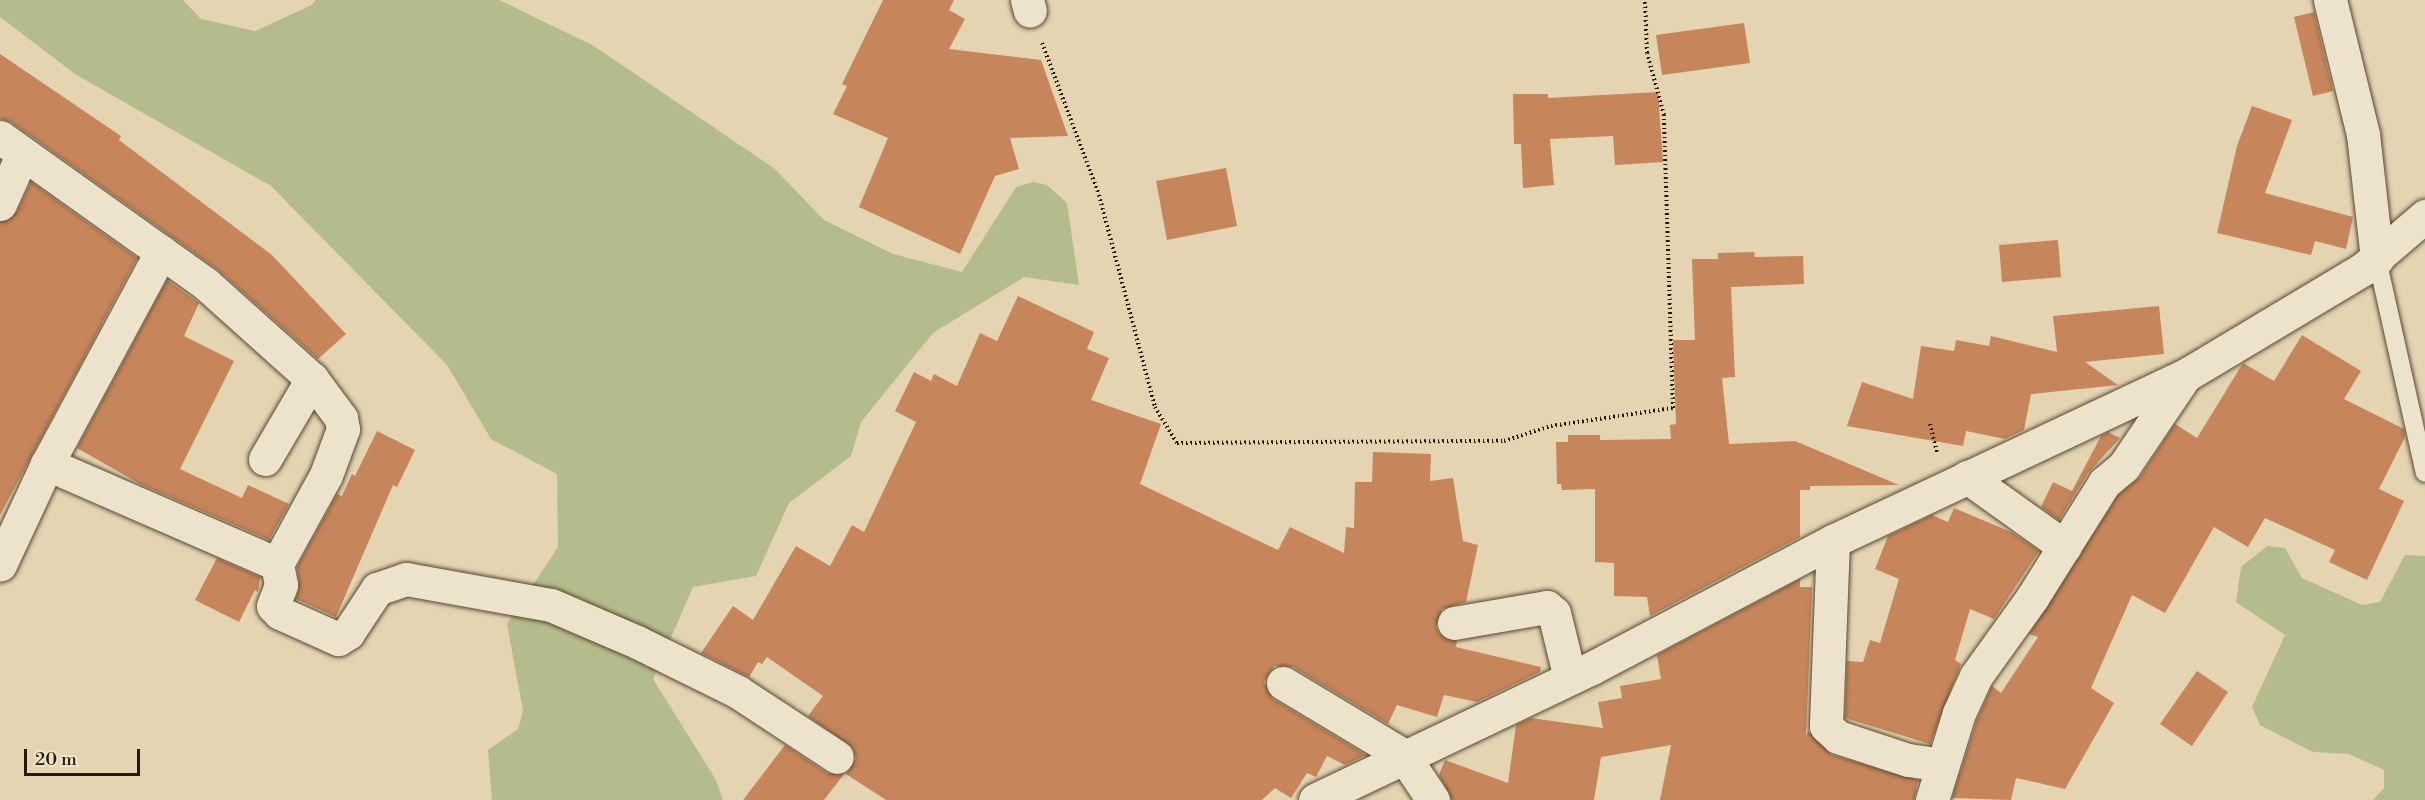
<!DOCTYPE html>
<style>
body{margin:0}
#map{position:relative;width:2425px;height:800px;overflow:hidden;background:#e4d4b2;font-family:"Libre Bodoni",serif}
div>[style]{position:absolute}
.green>*{inset:0;background:#b5bc8c}
.building>*{inset:0;background:#c7855b}
.path>*{height:4px;margin-top:-2px;transform-origin:0;background:repeating-linear-gradient(90deg,#281905 0 1.5px,transparent 0 4.5px)}
.roads{filter:drop-shadow(0 0 2px #574830) drop-shadow(0 0 2px #574830)}
.service>*{height:18px;margin:-9px;padding:0 9px;transform-origin:9px;border-radius:9px;background:#ede3cd}
.minor>*{height:33px;margin:-16.5px;padding:0 16.5px;transform-origin:16.5px;border-radius:16.5px;background:#ede3cd}
span{translate:-50% -50%;white-space:nowrap;text-align:center;line-height:1.15;-webkit-text-stroke:6px #ede3cd;paint-order:stroke}
.scale{position:absolute;left:24px;top:749px;width:116px;height:27px;box-sizing:border-box;border:3px solid #281905;border-top:0;padding-left:8px;font-size:18px;line-height:21px;white-space:nowrap;color:#281905;-webkit-text-stroke:4px #ede3cd;paint-order:stroke}
</style>
<div id="map">
<div class="green">
<div style="clip-path:polygon(0 0,183px 0,201px 19px,255px 31px,312px 5px,316px 0,499px 0,594px 46px,775px 169px,824px 220px,893px 254px,962px 272px,1016px 187px,1033px 182px,1047px 185px,1067px 203px,1079px 285px,1024px 277px,933px 333px,861px 422px,851px 456px,789px 503px,756px 576px,693px 587px,653px 679px,716px 780px,723px 800px,492px 800px,488px 750px,518px 729px,523px 711px,507px 624px,558px 547px,557px 474px,491px 439px,447px 365px,271px 186px,75px 74px,0 17px)"></div>
<div style="clip-path:polygon(2267px 546px,2285px 548px,2302px 578px,2362px 605px,2380px 602px,2405px 555px,2425px 556px,2425px 800px,2373px 800px,2384px 788px,2384px 770px,2349px 754px,2313px 752px,2260px 725px,2252px 707px,2285px 635px,2236px 602px,2241px 567px)"></div>
</div>
<div class="building">
<div style="clip-path:polygon(883px 0,954px 0,949px 10px,965px 19px,949px 49px,1041px 60px,1068px 136px,1010px 138px,1019px 169px,995px 176px,960px 254px,859px 207px,888px 138px,833px 114px,847px 86px,842px 84px)"></div>
<div style="clip-path:polygon(2314px 12px,2333px 91px,2313px 96px,2294px 17px)"></div>
<div style="clip-path:polygon(1744px 23px,1750px 63px,1662px 75px,1656px 35px)"></div>
<div style="clip-path:polygon(0 54px,121px 136px,119px 140px,272px 255px,346px 334px,318px 359px,217px 269px,11px 122px,0 119px)"></div>
<div style="clip-path:polygon(1658px 92px,1663px 162px,1615px 165px,1613px 136px,1550px 139px,1554px 185px,1523px 188px,1521px 144px,1514px 144px,1513px 94px,1548px 94px,1548px 98px)"></div>
<div style="clip-path:polygon(2252px 106px,2292px 120px,2265px 193px,2353px 217px,2346px 249px,2315px 241px,2311px 255px,2217px 233px,2237px 146px)"></div>
<div style="clip-path:polygon(1226px 168px,1237px 226px,1167px 240px,1156px 181px)"></div>
<div style="clip-path:polygon(31px 182px,137px 258px,0 515px,0 222px,17px 212px)"></div>
<div style="clip-path:polygon(2058px 240px,2061px 277px,2002px 282px,1999px 245px)"></div>
<div style="clip-path:polygon(1754px 252px,1755px 257px,1803px 256px,1804px 284px,1731px 287px,1735px 377px,1722px 378px,1729px 444px,1795px 441px,1899px 485px,1810px 486px,1810px 490px,1800px 490px,1800px 537px,1650px 616px,1647px 597px,1614px 596px,1614px 563px,1595px 562px,1595px 489px,1562px 490px,1561px 484px,1557px 484px,1556px 442px,1568px 442px,1568px 435px,1600px 435px,1600px 440px,1671px 439px,1670px 425px,1676px 424px,1673px 340px,1695px 340px,1692px 259px,1718px 259px,1718px 253px)"></div>
<div style="clip-path:polygon(167px 280px,199px 303px,184px 336px,234px 361px,180px 469px,242px 498px,248px 485px,289px 504px,269px 540px,140px 484px,77px 448px)"></div>
<div style="clip-path:polygon(1018px 296px,1094px 332px,1087px 349px,1109px 358px,1091px 400px,1161px 424px,1140px 484px,1278px 550px,1290px 527px,1344px 553px,1346px 527px,1354px 528px,1355px 482px,1372px 482px,1373px 452px,1431px 454px,1430px 481px,1453px 478px,1463px 541px,1478px 545px,1466px 602px,1442px 609px,1436px 626px,1439px 634px,1457px 641px,1456px 647px,1541px 667px,1540px 672px,1477px 702px,1444px 695px,1437px 717px,1397px 705px,1388px 724px,1293px 667px,1274px 666px,1264px 682px,1273px 699px,1366px 755px,1345px 765px,1327px 756px,1316px 777px,1307px 773px,1291px 798px,1275px 788px,1262px 800px,886px 800px,846px 774px,856px 759px,853px 748px,808px 716px,823px 696px,767px 657px,762px 664px,758px 662px,749px 677px,701px 653px,733px 606px,753px 620px,796px 546px,830px 566px,852px 525px,864px 532px,916px 422px,895px 411px,914px 372px,931px 381px,934px 374px,957px 386px,980px 333px,997px 341px)"></div>
<div style="clip-path:polygon(2159px 306px,2164px 354px,2085px 362px,2118px 385px,2031px 394px,2024px 430px,2005px 439px,1966px 431px,1963px 446px,1847px 426px,1862px 382px,1913px 399px,1921px 346px,1954px 351px,1956px 340px,1989px 346px,1991px 336px,2057px 352px,2053px 316px)"></div>
<div style="clip-path:polygon(2302px 335px,2361px 371px,2344px 399px,2404px 429px,2405px 437px,2379px 489px,2404px 501px,2367px 580px,2329px 562px,2335px 550px,2265px 518px,2248px 547px,2214px 527px,2165px 613px,2132px 595px,2091px 688px,2114px 703px,2065px 789px,2016px 778px,2011px 800px,1952px 798px,1977px 720px,1992px 686px,2001px 693px,2038px 637px,2029px 634px,2118px 495px,2140px 477px,2175px 424px,2197px 438px,2243px 363px,2274px 381px)"></div>
<div style="clip-path:polygon(377px 431px,415px 450px,397px 487px,393px 485px,336px 617px,296px 599px,299px 582px,297px 567px,337px 494px,342px 496px,352px 474px,355px 476px)"></div>
<div style="clip-path:polygon(2108px 432px,2120px 438px,2088px 473px,2059px 520px,2041px 507px,2053px 482px,2072px 491px,2101px 436px)"></div>
<div style="clip-path:polygon(1954px 508px,2011px 532px,2039px 551px,1994px 619px,1970px 609px,1955px 660px,1961px 664px,1930px 744px,1845px 718px,1847px 661px,1863px 662px,1870px 640px,1880px 643px,1899px 579px,1875px 569px,1888px 536px,1932px 515px,1948px 522px)"></div>
<div style="clip-path:polygon(217px 558px,260px 577px,258px 592px,255px 590px,239px 622px,195px 600px)"></div>
<div style="clip-path:polygon(1800px 579px,1800px 587px,1812px 587px,1806px 736px,1808px 731px,1832px 755px,1918px 780px,1914px 800px,1660px 800px,1671px 745px,1601px 757px,1594px 800px,1452px 800px,1439px 775px,1445px 760px,1508px 783px,1516px 725px,1531px 718px,1603px 728px,1598px 702px,1622px 698px,1620px 686px,1661px 679px,1657px 655px)"></div>
<div style="clip-path:polygon(2197px 671px,2228px 692px,2192px 746px,2160px 724px)"></div>
<div style="clip-path:polygon(785px 745px,827px 773px,844px 774px,824px 800px,743px 800px)"></div>
</div>
<div class="path">
<div style="left:1042px;top:43px;width:162px;rotate:69.4deg"></div>
<div style="left:1099px;top:195px;width:219px;rotate:75.2deg"></div>
<div style="left:1155px;top:407px;width:42px;rotate:58.6deg"></div>
<div style="left:1177px;top:443px;width:327px;rotate:-0.4deg"></div>
<div style="left:1504px;top:441px;width:49px;rotate:-17.7deg"></div>
<div style="left:1551px;top:426px;width:123px;rotate:-8.4deg"></div>
<div style="left:1673px;top:408px;width:293px;rotate:-91.8deg"></div>
<div style="left:1664px;top:115px;width:64px;rotate:-105.3deg"></div>
<div style="left:1647px;top:53px;width:53px;rotate:-92.2deg"></div>
<div style="left:1930px;top:424px;width:29px;rotate:76deg"></div>
</div>
<div class="roads">
<div class="service">
<div style="left:2377px;top:259px;width:219px;rotate:77.4deg"></div>
</div>
<div class="minor">
<div style="left:1027px;top:0;width:11px;rotate:75deg"></div>
<div style="left:2330px;top:0;width:138px;rotate:76.2deg"></div>
<div style="left:2363px;top:134px;width:126px;rotate:83.6deg"></div>
<div style="left:0;top:137px;width:253px;rotate:35.5deg"></div>
<div style="left:206px;top:284px;width:142px;rotate:41.9deg"></div>
<div style="left:312px;top:379px;width:49px;rotate:53.4deg"></div>
<div style="left:341px;top:418px;width:11px;rotate:80deg"></div>
<div style="left:343px;top:429px;width:49px;rotate:110.3deg"></div>
<div style="left:326px;top:475px;width:102px;rotate:118.8deg"></div>
<div style="left:277px;top:564px;width:251px;rotate:-156.5deg"></div>
<div style="left:47px;top:464px;width:111px;rotate:115deg"></div>
<div style="left:0;top:204px;width:54px;rotate:-65.8deg"></div>
<div style="left:265px;top:459px;width:93px;rotate:-59.6deg"></div>
<div style="left:47px;top:464px;width:241px;rotate:-61.7deg"></div>
<div style="left:1967px;top:477px;width:120px;rotate:35.5deg"></div>
<div style="left:1833px;top:541px;width:185px;rotate:92.2deg"></div>
<div style="left:1826px;top:726px;width:16px;rotate:43deg"></div>
<div style="left:1838px;top:737px;width:74px;rotate:18.2deg"></div>
<div style="left:1908px;top:760px;width:35px;rotate:8deg"></div>
<div style="left:277px;top:564px;width:21px;rotate:79deg"></div>
<div style="left:281px;top:585px;width:22px;rotate:111deg"></div>
<div style="left:273px;top:606px;width:10px;rotate:45deg"></div>
<div style="left:280px;top:613px;width:64px;rotate:24.1deg"></div>
<div style="left:338px;top:639px;width:12px;rotate:-31deg"></div>
<div style="left:348px;top:633px;width:53px;rotate:-56.6deg"></div>
<div style="left:377px;top:589px;width:31px;rotate:-19deg"></div>
<div style="left:406px;top:579px;width:147px;rotate:10.2deg"></div>
<div style="left:551px;top:605px;width:94px;rotate:23.3deg"></div>
<div style="left:637px;top:642px;width:113px;rotate:26.3deg"></div>
<div style="left:738px;top:692px;width:118px;rotate:33.3deg"></div>
<div style="left:1454px;top:623px;width:94px;rotate:-9.8deg"></div>
<div style="left:1547px;top:607px;width:9px;rotate:41deg"></div>
<div style="left:1554px;top:613px;width:67px;rotate:76.2deg"></div>
<div style="left:1283px;top:683px;width:140px;rotate:31deg"></div>
<div style="left:1403px;top:755px;width:54px;rotate:56.3deg"></div>
<div style="left:1315px;top:800px;width:307px;rotate:-25.5deg"></div>
<div style="left:1592px;top:668px;width:272px;rotate:-27.8deg"></div>
<div style="left:1833px;top:541px;width:390px;rotate:-25.2deg"></div>
<div style="left:2186px;top:375px;width:206px;rotate:-30.9deg"></div>
<div style="left:2363px;top:269px;width:82px;rotate:-40.5deg"></div>
<div style="left:1932px;top:800px;width:91px;rotate:-72.8deg"></div>
<div style="left:1959px;top:713px;width:41px;rotate:-65.3deg"></div>
<div style="left:1976px;top:676px;width:96px;rotate:-54.3deg"></div>
<div style="left:2032px;top:598px;width:136px;rotate:-57.9deg"></div>
<div style="left:2104px;top:483px;width:26px;rotate:-40deg"></div>
<div style="left:2124px;top:466px;width:109px;rotate:-55.9deg"></div>
</div>
</div>
<div class="scale">20 m</div>
</div>
